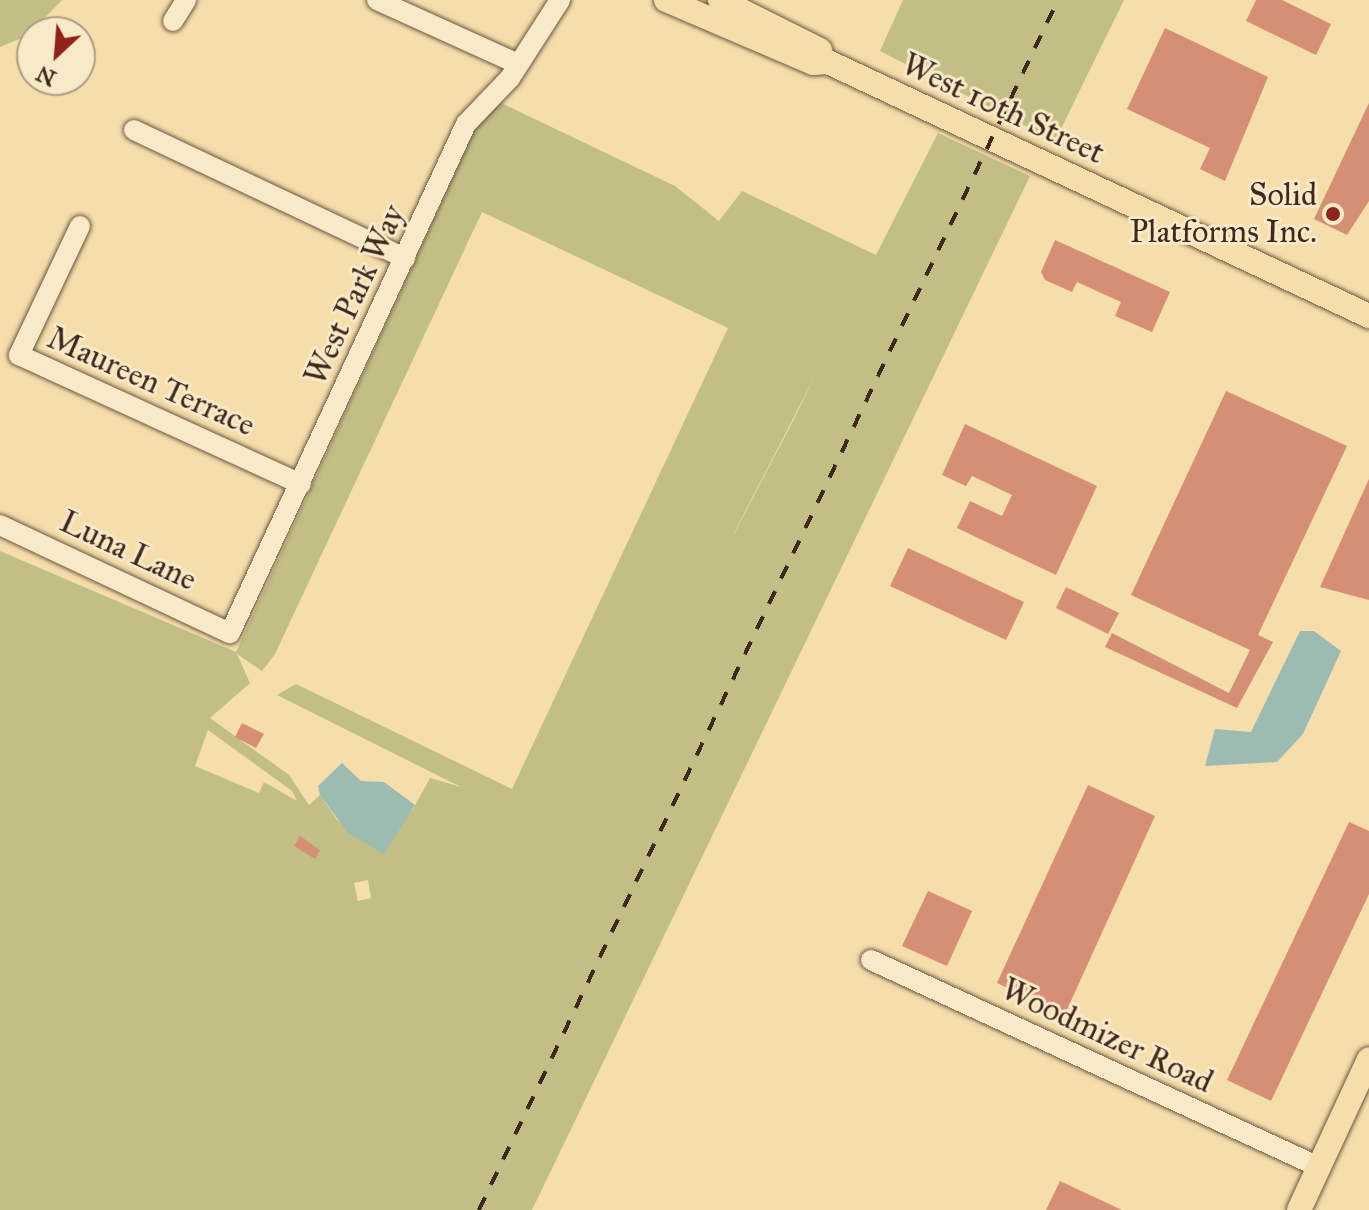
<!DOCTYPE html>
<style>
body{margin:0}
#map{position:relative;width:1369px;height:1210px;overflow:hidden;background:#f5ddac;font-family:"IM FELL Great Primer",serif}
div>[style]{position:absolute}
.green>*{inset:0;background:#c1bf86}
.water>*{inset:0;background:#9dbbb0}
.building>*{inset:0;background:#d48f74}
.roads{filter:drop-shadow(0 0 2px #6d5640) drop-shadow(0 0 2px #6d5640)}
.minor>*{height:20px;margin:-10px;padding:0 10px;transform-origin:10px;border-radius:10px;background:#f8e9c9}
.major>*{height:24px;margin:-12px;padding:0 12px;transform-origin:12px;border-radius:12px;background:#f5ddac}
.rail>*{height:4px;margin-top:-2px;transform-origin:0;background:repeating-linear-gradient(90deg,#40291c 0 14px,transparent 0 28px)}
.dots>*{width:22px;height:22px;translate:-50% -50%;box-sizing:border-box;border:4px solid #f8e9c9;border-radius:50%}
span{translate:-50% -50%;white-space:nowrap;text-align:center;line-height:1.15;-webkit-text-stroke:6px #f8e9c9;paint-order:stroke}
.street-label{font-size:32px;color:#40291c}
.poi-label{font-size:32px;color:#40291c}
.right{translate:-100% -50%;text-align:right}
.north{position:absolute;left:16px;top:16px;width:80px;height:80px;box-sizing:border-box;background:#f8e9c9;border:2px solid #ae9c84;border-radius:50%;rotate:206deg;font-size:22px;font-weight:700;line-height:32px;text-align:center;color:#40291c}
.north::after{content:'';display:block;margin:auto;width:28px;height:36px;background:#8f2418;clip-path:polygon(50% 0,100% 100%,50% 72%,0 100%)}
</style>
<div id="map">
<div class="green">
<div style="clip-path:polygon(0 0,62px 0,27px 36px,0 47px)"></div>
<div style="clip-path:polygon(903px 0,1124px 0,1055px 141px,880px 51px)"></div>
<div style="clip-path:polygon(evenodd,497px 101px,675px 186px,719px 221px,742px 191px,876px 255px,938px 133px,1030px 176px,532px 1210px,0 1210px,0 551px,236px 652px,477px 125px,497px 101px,482px 212px,728px 328px,512px 789px,296px 684px,277px 695px,461px 787px,430px 778px,412px 811px,338px 821px,320px 795px,309px 805px,289px 775px,210px 718px,250px 683px,237px 654px,262px 671px,275px 654px,482px 212px,497px 101px,815px 376px,793px 421px,734px 534px,734px 533px,815px 376px,497px 101px,208px 730px,292px 791px,297px 801px,264px 782px,259px 793px,195px 766px,208px 730px,497px 101px,368px 880px,371px 898px,358px 901px,354px 883px,368px 880px)"></div>
</div>
<div class="water">
<div style="clip-path:polygon(1300px 631px,1314px 631px,1341px 651px,1303px 734px,1277px 762px,1205px 766px,1215px 729px,1251px 732px)"></div>
<div style="clip-path:polygon(342px 763px,361px 781px,384px 782px,415px 805px,384px 854px,348px 833px,320px 795px,318px 786px)"></div>
</div>
<div class="building">
<div style="clip-path:polygon(1256px 0,1282px 0,1331px 24px,1316px 55px,1246px 21px)"></div>
<div style="clip-path:polygon(1165px 28px,1268px 77px,1225px 181px,1200px 169px,1210px 148px,1127px 109px)"></div>
<div style="clip-path:polygon(1369px 103px,1369px 201px,1347px 235px,1314px 219px)"></div>
<div style="clip-path:polygon(1055px 240px,1170px 292px,1152px 332px,1115px 316px,1121px 302px,1077px 282px,1072px 292px,1045px 280px,1041px 272px)"></div>
<div style="clip-path:polygon(1226px 391px,1347px 446px,1258px 635px,1273px 642px,1237px 708px,1105px 647px,1112px 633px,1229px 693px,1250px 650px,1131px 595px)"></div>
<div style="clip-path:polygon(965px 424px,1097px 486px,1056px 575px,957px 528px,970px 501px,1002px 516px,1012px 495px,972px 476px,966px 486px,942px 475px)"></div>
<div style="clip-path:polygon(1369px 479px,1369px 600px,1320px 587px)"></div>
<div style="clip-path:polygon(908px 548px,1024px 602px,1006px 640px,890px 586px)"></div>
<div style="clip-path:polygon(1066px 587px,1119px 613px,1108px 634px,1056px 608px)"></div>
<div style="clip-path:polygon(242px 723px,264px 734px,256px 748px,235px 737px)"></div>
<div style="clip-path:polygon(1088px 785px,1155px 816px,1065px 1014px,997px 983px)"></div>
<div style="clip-path:polygon(1349px 822px,1369px 831px,1369px 894px,1271px 1101px,1227px 1080px)"></div>
<div style="clip-path:polygon(300px 836px,320px 850px,315px 859px,294px 846px)"></div>
<div style="clip-path:polygon(928px 891px,972px 911px,947px 966px,902px 946px)"></div>
<div style="clip-path:polygon(1060px 1181px,1122px 1210px,1046px 1210px)"></div>
</div>
<div class="roads">
<div class="minor">
<div style="left:377px;top:0;width:155px;rotate:24.4deg"></div>
<div style="left:173px;top:21px;width:25px;rotate:-58deg"></div>
<div style="left:134px;top:130px;width:300px;rotate:25.3deg"></div>
<div style="left:80px;top:226px;width:143px;rotate:115.3deg"></div>
<div style="left:19px;top:355px;width:310px;rotate:24.6deg"></div>
<div style="left:0;top:525px;width:254px;rotate:25.2deg"></div>
<div style="left:230px;top:633px;width:561px;rotate:-65.13deg"></div>
<div style="left:466px;top:124px;width:64px;rotate:-46.3deg"></div>
<div style="left:510px;top:78px;width:93px;rotate:-57.3deg"></div>
<div style="left:871px;top:960px;width:493px;rotate:24.8deg"></div>
</div>
<div class="major">
<div style="left:666px;top:0;width:160px;rotate:23.2deg"></div>
<div style="left:813px;top:63px;width:15px;rotate:-4deg"></div>
<div style="left:828px;top:62px;width:598px;rotate:25.15deg"></div>
<div style="left:720px;top:0;width:112px;rotate:26.6deg"></div>
<div style="left:1299px;top:1210px;width:166px;rotate:-65.1deg"></div>
</div>
</div>
<div class="rail">
<div style="left:479px;top:1210px;width:1341px;rotate:-64.43deg"></div>
</div>
<div class="dots">
<div style="left:1333px;top:214px;background:#8f2418"></div>
</div>
<div class="street-label">
<span style="left:1003px;top:109px;rotate:25deg">West 10th Street</span>
<span style="left:355px;top:295px;rotate:-65deg">West Park Way</span>
<span style="left:151px;top:382px;rotate:24deg">Maureen Terrace</span>
<span style="left:128px;top:551px;rotate:25deg">Luna Lane</span>
<span style="left:1107px;top:1036px;rotate:25deg">Woodmizer Road</span>
</div>
<div class="poi-label">
<span class="right" style="left:1317px;top:214px">Solid<br>Platforms Inc.</span>
</div>
<div class="north">N</div>
</div>
